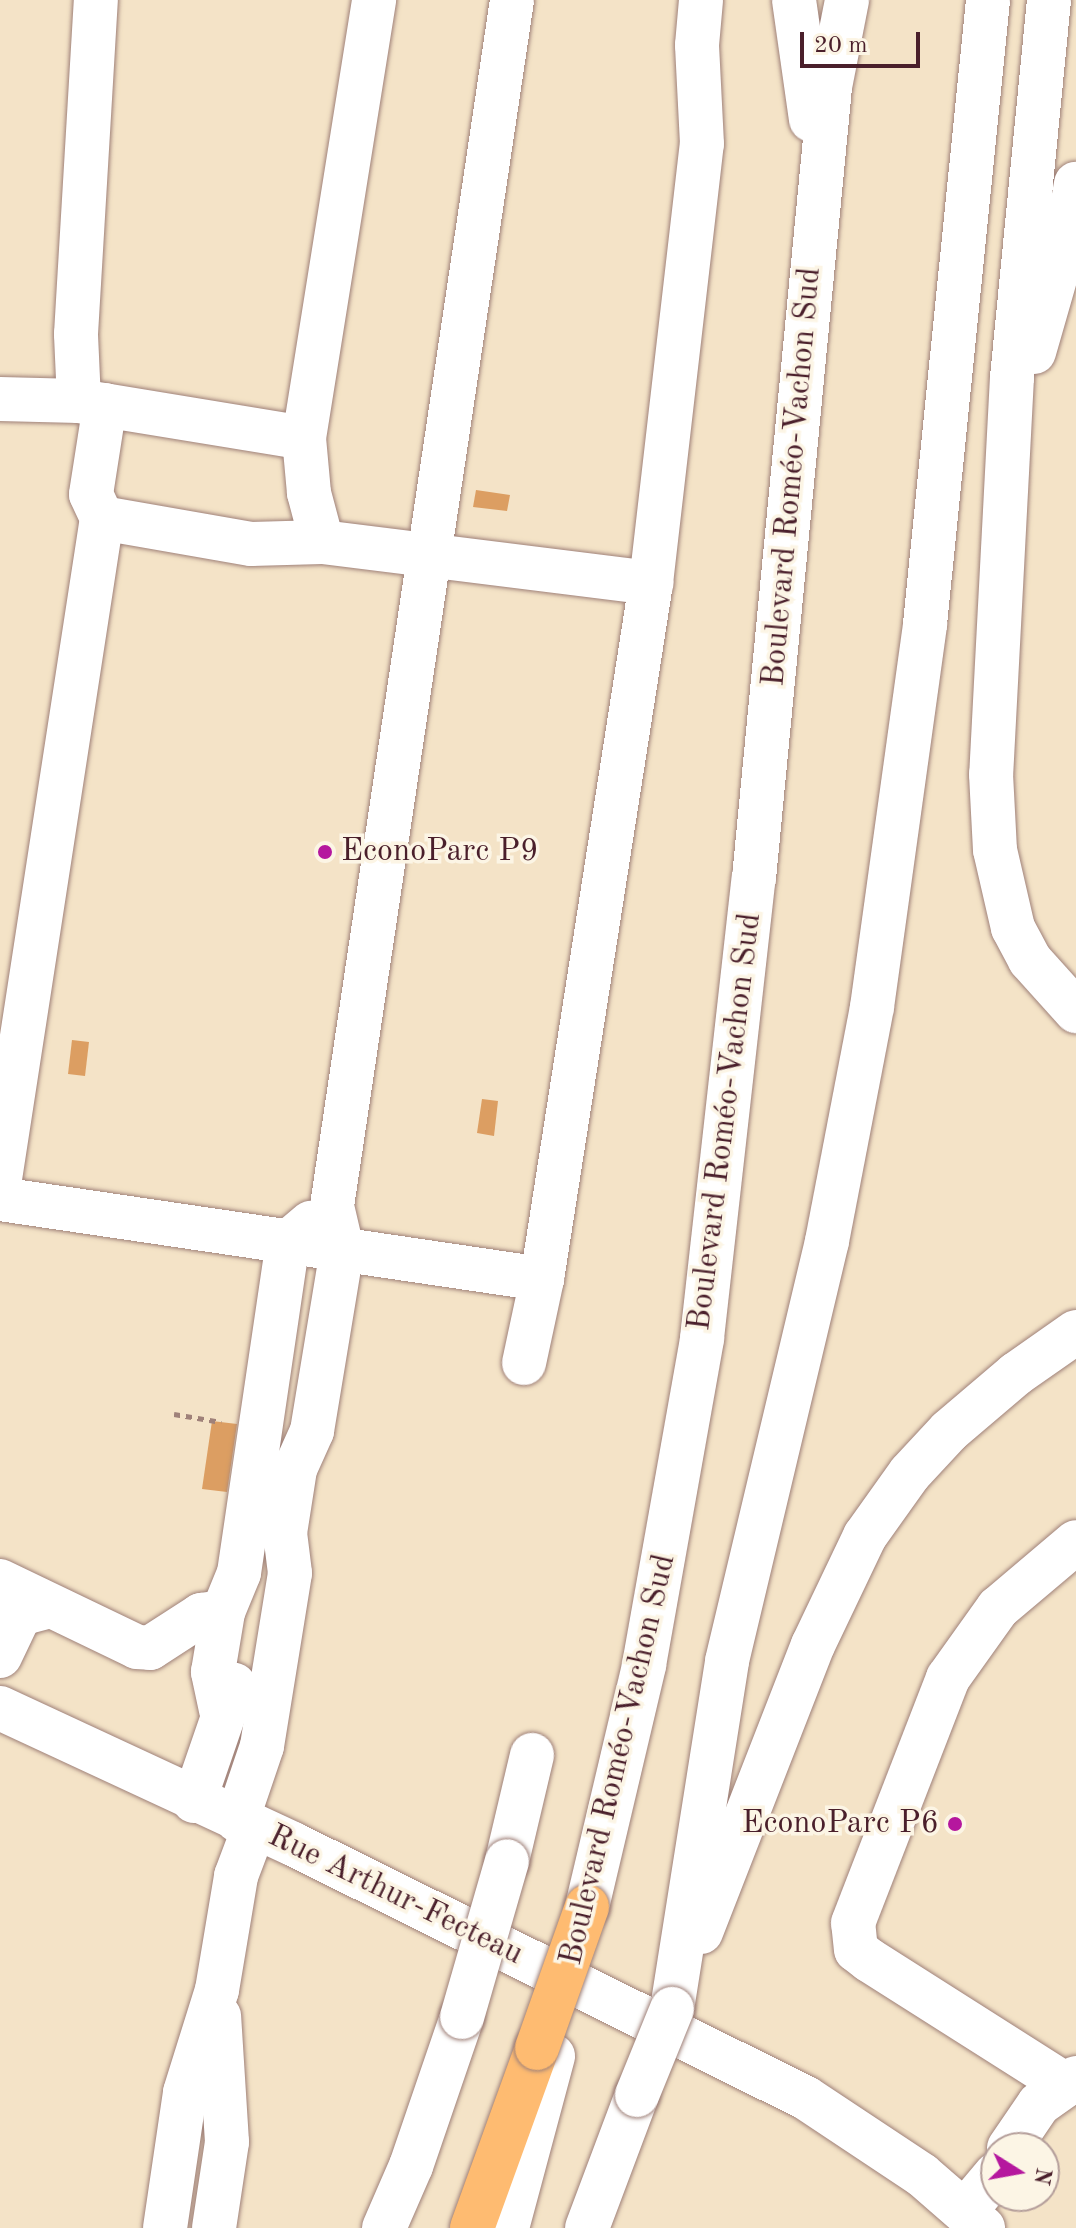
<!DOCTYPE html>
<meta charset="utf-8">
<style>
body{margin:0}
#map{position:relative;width:1076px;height:2228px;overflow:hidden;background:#f4e3c7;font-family:"Old Standard TT",serif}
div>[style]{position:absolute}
.building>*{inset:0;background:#dc9e62}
.path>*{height:5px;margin-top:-2.5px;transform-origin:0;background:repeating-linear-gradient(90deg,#9f8179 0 6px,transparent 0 12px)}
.roads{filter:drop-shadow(0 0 2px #9f8179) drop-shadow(0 0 2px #9f8179)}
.minor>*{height:44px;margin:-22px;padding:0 22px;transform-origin:22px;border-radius:22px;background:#fff}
.highway>*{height:44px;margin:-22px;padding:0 22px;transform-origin:22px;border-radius:22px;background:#febb71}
.bridges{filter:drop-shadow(0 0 2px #9f8179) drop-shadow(0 0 2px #9f8179)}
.minor-bridge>*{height:44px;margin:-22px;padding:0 22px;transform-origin:22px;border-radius:22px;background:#fff}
.highway-bridge>*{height:44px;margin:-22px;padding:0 22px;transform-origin:22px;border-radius:22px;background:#febb71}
.dots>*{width:22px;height:22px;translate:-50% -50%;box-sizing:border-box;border:4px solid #fcf5e5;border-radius:50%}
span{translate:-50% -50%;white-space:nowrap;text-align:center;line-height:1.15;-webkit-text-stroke:7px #fcf5e5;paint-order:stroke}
.street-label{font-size:32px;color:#4a1f2b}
.poi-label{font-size:32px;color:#4a1f2b}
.left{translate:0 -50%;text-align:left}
.right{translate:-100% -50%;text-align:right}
.north{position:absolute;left:980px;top:2132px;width:80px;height:80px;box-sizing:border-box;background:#fcf5e5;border:2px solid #b59f9b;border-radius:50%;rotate:101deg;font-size:22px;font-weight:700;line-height:32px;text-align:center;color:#4a1f2b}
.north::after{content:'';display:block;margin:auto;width:28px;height:36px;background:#b5179e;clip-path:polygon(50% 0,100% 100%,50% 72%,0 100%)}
.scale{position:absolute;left:800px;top:32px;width:120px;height:36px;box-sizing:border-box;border:4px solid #4a1f2b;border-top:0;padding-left:10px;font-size:24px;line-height:28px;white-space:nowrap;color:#4a1f2b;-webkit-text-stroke:6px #fcf5e5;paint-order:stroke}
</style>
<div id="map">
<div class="building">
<div style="clip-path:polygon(476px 490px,510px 495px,507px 511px,473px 507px)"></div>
<div style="clip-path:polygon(72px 1040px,89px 1042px,85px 1076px,68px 1074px)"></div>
<div style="clip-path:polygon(482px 1099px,498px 1101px,494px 1136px,477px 1133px)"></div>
<div style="clip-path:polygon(212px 1421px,237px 1424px,227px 1492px,202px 1489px)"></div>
</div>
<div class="path">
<div style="left:174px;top:1414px;width:48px;rotate:9.7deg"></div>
</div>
<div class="roads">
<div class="minor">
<div style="left:794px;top:0;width:121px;rotate:81.9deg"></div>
<div style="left:1049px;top:0;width:379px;rotate:95.6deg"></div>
<div style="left:1012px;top:377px;width:398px;rotate:93deg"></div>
<div style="left:991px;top:774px;width:76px;rotate:87deg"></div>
<div style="left:995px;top:850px;width:80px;rotate:77deg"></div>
<div style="left:1013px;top:928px;width:36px;rotate:62deg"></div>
<div style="left:1030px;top:960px;width:69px;rotate:48deg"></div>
<div style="left:1034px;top:352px;width:120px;rotate:-74deg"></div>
<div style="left:1067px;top:237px;width:54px;rotate:-80.4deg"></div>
<div style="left:0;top:399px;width:79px;rotate:1.5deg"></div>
<div style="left:79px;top:401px;width:228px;rotate:9.3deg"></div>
<div style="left:79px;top:401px;width:67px;rotate:-92.6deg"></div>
<div style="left:76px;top:334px;width:335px;rotate:-86.6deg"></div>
<div style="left:102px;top:518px;width:151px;rotate:9.9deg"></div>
<div style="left:251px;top:544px;width:71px;rotate:-1.6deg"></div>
<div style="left:322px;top:542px;width:332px;rotate:7.1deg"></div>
<div style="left:322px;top:542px;width:51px;rotate:-104.9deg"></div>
<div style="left:309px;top:493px;width:55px;rotate:-95.2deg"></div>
<div style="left:304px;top:438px;width:444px;rotate:-80.9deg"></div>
<div style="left:0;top:1179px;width:669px;rotate:-81.23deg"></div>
<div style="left:102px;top:518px;width:26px;rotate:-115deg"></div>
<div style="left:91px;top:494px;width:90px;rotate:-81.1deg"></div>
<div style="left:0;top:1199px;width:548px;rotate:8.4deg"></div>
<div style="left:524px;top:1363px;width:86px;rotate:-77.9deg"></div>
<div style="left:542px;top:1279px;width:704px;rotate:-81.1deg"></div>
<div style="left:651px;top:583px;width:442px;rotate:-83.4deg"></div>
<div style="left:702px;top:144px;width:99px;rotate:-92.9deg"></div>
<div style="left:697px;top:45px;width:45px;rotate:-84.9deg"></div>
<div style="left:0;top:1581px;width:152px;rotate:25.7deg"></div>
<div style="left:137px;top:1647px;width:13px;rotate:4deg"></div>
<div style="left:150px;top:1648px;width:61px;rotate:-32.9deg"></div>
<div style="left:201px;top:1615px;width:22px;rotate:-8deg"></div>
<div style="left:0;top:1656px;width:47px;rotate:-64.5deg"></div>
<div style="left:20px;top:1614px;width:30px;rotate:-15deg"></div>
<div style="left:0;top:1708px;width:323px;rotate:24.9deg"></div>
<div style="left:293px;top:1844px;width:572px;rotate:26.34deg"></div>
<div style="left:806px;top:2098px;width:139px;rotate:33.6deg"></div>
<div style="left:922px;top:2175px;width:81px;rotate:41deg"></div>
<div style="left:221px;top:1710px;width:39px;rotate:-102deg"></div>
<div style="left:213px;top:1672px;width:61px;rotate:-80.5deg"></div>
<div style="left:223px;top:1612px;width:42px;rotate:-67.7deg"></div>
<div style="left:239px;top:1573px;width:335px;rotate:-81.6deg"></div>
<div style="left:288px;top:1242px;width:30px;rotate:-40deg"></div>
<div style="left:194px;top:1801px;width:123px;rotate:-71deg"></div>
<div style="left:237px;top:1820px;width:78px;rotate:-71.3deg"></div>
<div style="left:262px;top:1746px;width:175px;rotate:-80.8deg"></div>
<div style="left:290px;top:1573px;width:40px;rotate:-97.1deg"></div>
<div style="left:285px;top:1533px;width:65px;rotate:-81.1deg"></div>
<div style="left:295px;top:1469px;width:42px;rotate:-65.9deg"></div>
<div style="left:312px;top:1431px;width:184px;rotate:-80.6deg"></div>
<div style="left:342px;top:1249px;width:44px;rotate:-103.1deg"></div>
<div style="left:332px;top:1206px;width:1219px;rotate:-81.51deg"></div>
<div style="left:507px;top:1861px;width:109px;rotate:-76.7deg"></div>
<div style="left:587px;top:1907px;width:249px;rotate:-76.7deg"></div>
<div style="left:644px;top:1665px;width:332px;rotate:-79.9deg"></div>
<div style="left:702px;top:1338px;width:463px;rotate:-83.6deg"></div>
<div style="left:754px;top:878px;width:795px;rotate:-84.51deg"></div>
<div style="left:830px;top:87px;width:89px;rotate:-78.9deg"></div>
<div style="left:701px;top:1932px;width:308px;rotate:-68.7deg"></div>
<div style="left:813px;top:1645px;width:121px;rotate:-64.5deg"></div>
<div style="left:865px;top:1536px;width:77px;rotate:-54.5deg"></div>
<div style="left:910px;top:1473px;width:57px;rotate:-47.1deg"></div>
<div style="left:949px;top:1431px;width:88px;rotate:-40.4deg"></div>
<div style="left:1016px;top:1374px;width:73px;rotate:-35deg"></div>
<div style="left:672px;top:2009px;width:352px;rotate:-81deg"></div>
<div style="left:727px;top:1661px;width:432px;rotate:-76.6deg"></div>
<div style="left:827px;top:1241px;width:238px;rotate:-79.1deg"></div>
<div style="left:872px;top:1007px;width:387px;rotate:-82.1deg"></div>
<div style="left:925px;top:624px;width:627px;rotate:-84.23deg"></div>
<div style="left:1066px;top:2085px;width:233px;rotate:-147.6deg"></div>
<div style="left:869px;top:1960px;width:16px;rotate:-142deg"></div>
<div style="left:856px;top:1950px;width:27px;rotate:-96deg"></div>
<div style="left:853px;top:1923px;width:263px;rotate:-68.8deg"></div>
<div style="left:948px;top:1678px;width:86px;rotate:-54.5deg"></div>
<div style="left:998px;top:1608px;width:102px;rotate:-40.2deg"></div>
<div style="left:1009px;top:2148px;width:53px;rotate:-55.7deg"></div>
<div style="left:1039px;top:2104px;width:45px;rotate:-35.1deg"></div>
<div style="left:965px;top:2211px;width:48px;rotate:-50deg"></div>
<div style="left:165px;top:2228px;width:137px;rotate:-81.6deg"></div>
<div style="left:185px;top:2092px;width:107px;rotate:-72.6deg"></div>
<div style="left:217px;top:1990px;width:116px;rotate:-80.5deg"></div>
<div style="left:236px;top:1876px;width:51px;rotate:-69.4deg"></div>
<div style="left:214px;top:2228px;width:87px;rotate:-81.4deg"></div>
<div style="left:227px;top:2142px;width:126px;rotate:-93.6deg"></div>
<div style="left:384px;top:2228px;width:68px;rotate:-66.5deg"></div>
<div style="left:411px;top:2166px;width:157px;rotate:-71.1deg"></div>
<div style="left:507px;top:2228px;width:178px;rotate:-75deg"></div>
<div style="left:587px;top:2228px;width:142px;rotate:-69.4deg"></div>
</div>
<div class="highway">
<div style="left:472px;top:2228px;width:191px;rotate:-70.1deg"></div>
</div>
</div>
<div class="bridges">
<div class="minor-bridge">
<div style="left:462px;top:2017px;width:162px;rotate:-73.9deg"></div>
<div style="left:637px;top:2095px;width:93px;rotate:-67.9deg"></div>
</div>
<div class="highway-bridge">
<div style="left:537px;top:2048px;width:150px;rotate:-70.5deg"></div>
</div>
</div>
<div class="dots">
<div style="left:325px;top:852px;background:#b5179e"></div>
<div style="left:955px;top:1824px;background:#b5179e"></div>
</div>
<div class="street-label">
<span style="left:793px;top:477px;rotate:-85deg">Boulevard Roméo-Vachon Sud</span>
<span style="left:726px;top:1122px;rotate:-83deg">Boulevard Roméo-Vachon Sud</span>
<span style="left:619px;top:1760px;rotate:-77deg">Boulevard Roméo-Vachon Sud</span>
<span style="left:395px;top:1896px;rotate:26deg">Rue Arthur-Fecteau</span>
</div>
<div class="poi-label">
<span class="left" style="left:341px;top:852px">EconoParc P9</span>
<span class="right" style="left:939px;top:1824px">EconoParc P6</span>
</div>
<div class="north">N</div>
<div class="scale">20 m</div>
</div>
